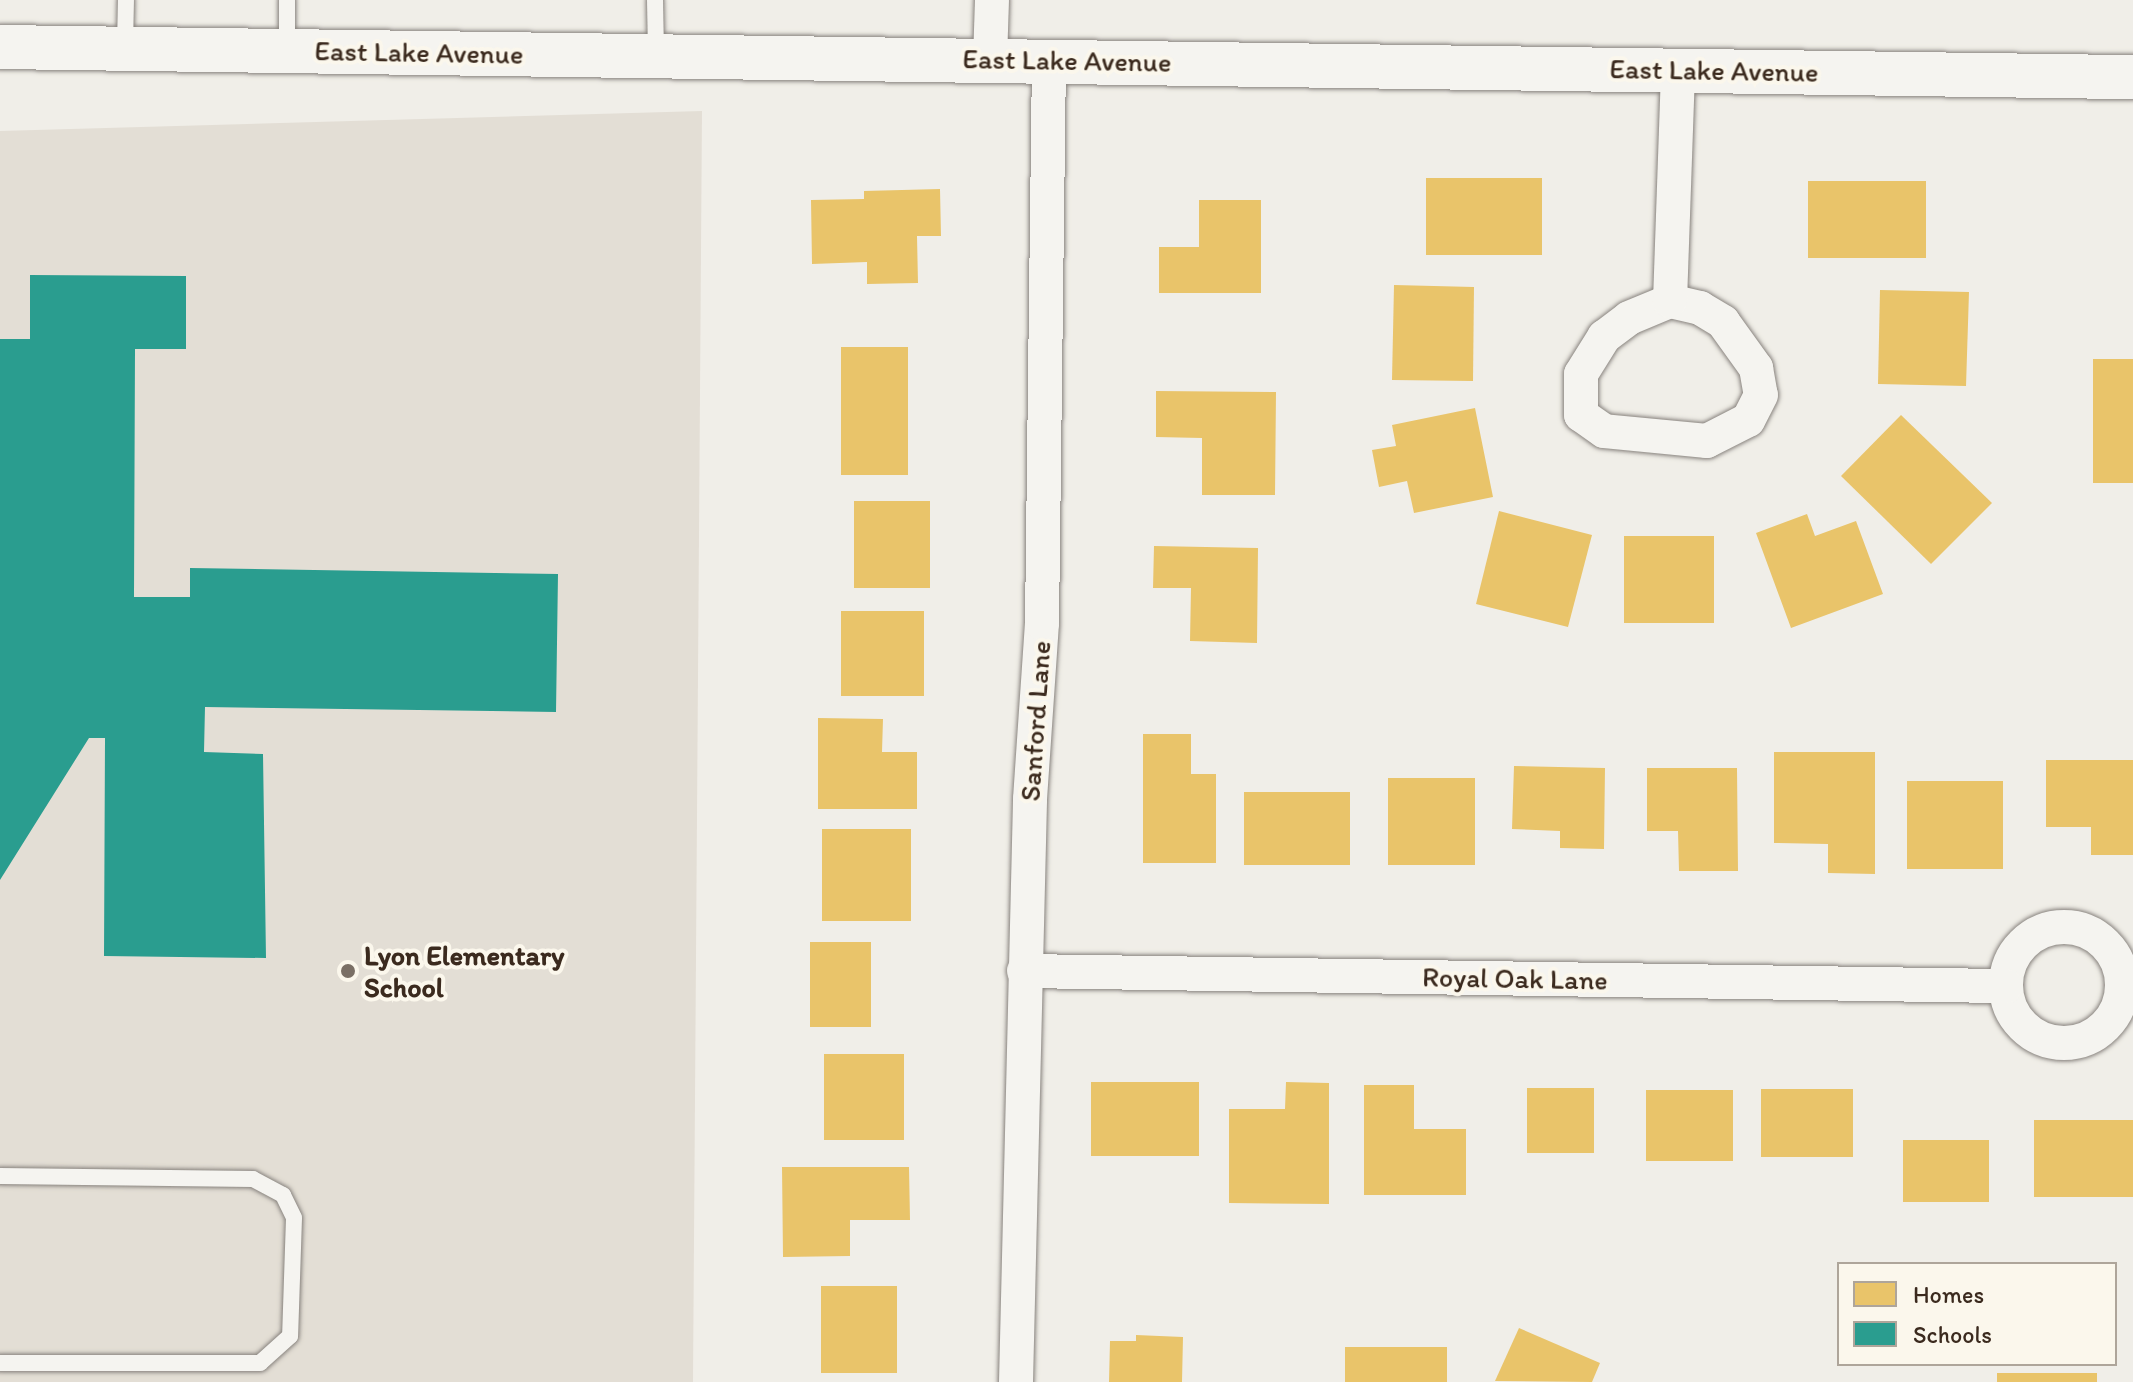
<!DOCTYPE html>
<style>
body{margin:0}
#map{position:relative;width:2133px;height:1382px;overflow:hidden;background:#f0eee8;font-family:Itim,sans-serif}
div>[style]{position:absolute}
.built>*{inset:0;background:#e3ded5}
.homes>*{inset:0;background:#e9c46a}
.schools>*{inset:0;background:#2a9d8f}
.roads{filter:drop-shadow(0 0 2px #88837e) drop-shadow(0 0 2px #88837e)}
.lane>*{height:16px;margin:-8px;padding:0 8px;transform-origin:8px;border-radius:8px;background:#f5f4f0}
.street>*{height:34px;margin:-17px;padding:0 17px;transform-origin:17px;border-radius:17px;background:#f5f4f0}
.street>.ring{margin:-17px;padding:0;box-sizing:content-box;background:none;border:34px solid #f5f4f0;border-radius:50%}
.primary>*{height:44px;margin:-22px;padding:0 22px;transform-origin:22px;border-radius:22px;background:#f5f4f0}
.dots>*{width:22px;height:22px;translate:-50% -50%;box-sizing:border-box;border:4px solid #fbf7ec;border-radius:50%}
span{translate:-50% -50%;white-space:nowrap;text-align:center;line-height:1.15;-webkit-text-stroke:8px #fbf7ec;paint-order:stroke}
.street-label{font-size:28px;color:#3b2a1e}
.poi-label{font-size:28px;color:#3b2a1e;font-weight:700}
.left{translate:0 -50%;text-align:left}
.legend{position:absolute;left:1837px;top:1262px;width:280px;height:104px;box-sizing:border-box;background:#fbf7ec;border:2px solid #aea59a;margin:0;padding:10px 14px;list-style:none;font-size:24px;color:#3b2a1e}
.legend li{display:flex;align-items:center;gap:16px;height:40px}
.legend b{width:40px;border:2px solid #aea59a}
</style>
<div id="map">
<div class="built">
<div style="clip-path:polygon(702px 111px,693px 1382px,0 1382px,0 131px)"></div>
</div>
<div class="homes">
<div style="clip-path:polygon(1426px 178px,1542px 178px,1542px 255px,1426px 255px)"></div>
<div style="clip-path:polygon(1808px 181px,1926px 181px,1926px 258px,1808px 258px)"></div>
<div style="clip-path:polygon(940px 189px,941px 236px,917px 236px,918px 283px,867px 284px,867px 262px,812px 264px,811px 200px,864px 199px,864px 191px)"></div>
<div style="clip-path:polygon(1199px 200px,1261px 200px,1261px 293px,1159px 293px,1159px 247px,1199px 247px)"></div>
<div style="clip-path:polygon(1394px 285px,1474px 287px,1473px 381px,1392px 380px)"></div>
<div style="clip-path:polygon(1880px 290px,1969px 292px,1966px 386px,1878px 384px)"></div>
<div style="clip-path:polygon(841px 347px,908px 347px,908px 475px,841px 475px)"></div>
<div style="clip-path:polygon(2093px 359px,2133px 359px,2133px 483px,2093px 483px)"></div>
<div style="clip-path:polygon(1156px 391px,1276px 392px,1275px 495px,1202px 495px,1202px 438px,1156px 437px)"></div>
<div style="clip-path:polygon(1475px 408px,1493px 497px,1414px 513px,1407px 481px,1379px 487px,1372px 450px,1396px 446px,1392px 425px)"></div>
<div style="clip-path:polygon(1901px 415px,1992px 503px,1931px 564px,1841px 476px)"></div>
<div style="clip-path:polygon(854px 501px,930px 501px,930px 588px,854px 588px)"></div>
<div style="clip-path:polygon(1499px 511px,1592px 535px,1568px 627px,1476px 604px)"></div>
<div style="clip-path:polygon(1807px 514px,1815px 536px,1856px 521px,1883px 594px,1791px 628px,1756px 533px)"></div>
<div style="clip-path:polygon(1624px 536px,1714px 536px,1714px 623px,1624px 623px)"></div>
<div style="clip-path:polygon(1154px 546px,1258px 548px,1257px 643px,1190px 641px,1191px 588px,1153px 588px)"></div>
<div style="clip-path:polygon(841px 611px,924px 611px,924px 696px,841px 696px)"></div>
<div style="clip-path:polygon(818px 718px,883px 719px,882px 752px,917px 752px,917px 809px,818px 809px)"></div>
<div style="clip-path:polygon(1143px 734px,1191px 734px,1191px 774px,1216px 774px,1216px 863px,1143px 863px)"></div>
<div style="clip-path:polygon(1774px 752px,1875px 752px,1875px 874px,1828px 873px,1828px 844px,1774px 843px)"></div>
<div style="clip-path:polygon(2046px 760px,2133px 760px,2133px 855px,2091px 855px,2091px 827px,2046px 827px)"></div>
<div style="clip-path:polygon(1514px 766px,1605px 768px,1604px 849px,1560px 848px,1560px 831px,1512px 829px)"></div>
<div style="clip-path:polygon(1647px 768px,1737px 768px,1738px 871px,1679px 871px,1678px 831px,1647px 831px)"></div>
<div style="clip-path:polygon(1388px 778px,1475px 778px,1475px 865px,1388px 865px)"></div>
<div style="clip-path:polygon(1907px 781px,2003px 781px,2003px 869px,1907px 869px)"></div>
<div style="clip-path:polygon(1244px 792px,1350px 792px,1350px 865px,1244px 865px)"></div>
<div style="clip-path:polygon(822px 829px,911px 829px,911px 921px,822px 921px)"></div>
<div style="clip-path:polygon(810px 942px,871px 942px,871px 1027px,810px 1027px)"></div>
<div style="clip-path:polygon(824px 1054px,904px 1054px,904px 1140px,824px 1140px)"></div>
<div style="clip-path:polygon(1091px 1082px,1199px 1082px,1199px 1156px,1091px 1156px)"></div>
<div style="clip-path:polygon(1286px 1082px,1329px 1083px,1329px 1204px,1229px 1203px,1229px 1109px,1285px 1109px)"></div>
<div style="clip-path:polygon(1364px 1085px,1414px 1085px,1414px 1129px,1466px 1129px,1466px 1195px,1364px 1195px)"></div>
<div style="clip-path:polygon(1527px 1088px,1594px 1088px,1594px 1153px,1527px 1153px)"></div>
<div style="clip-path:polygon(1761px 1089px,1853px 1089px,1853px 1157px,1761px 1157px)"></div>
<div style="clip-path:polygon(1646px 1090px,1733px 1090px,1733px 1161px,1646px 1161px)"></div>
<div style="clip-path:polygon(2034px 1120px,2133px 1120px,2133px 1197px,2034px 1197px)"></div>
<div style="clip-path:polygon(1903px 1140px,1989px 1140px,1989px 1202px,1903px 1202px)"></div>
<div style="clip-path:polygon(782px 1167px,909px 1167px,910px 1220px,850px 1220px,850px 1256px,783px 1257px)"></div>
<div style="clip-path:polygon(821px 1286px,897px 1286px,897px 1373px,821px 1373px)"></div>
<div style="clip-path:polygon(1519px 1328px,1600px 1363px,1592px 1382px,1495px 1381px)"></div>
<div style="clip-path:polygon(1136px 1335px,1183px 1337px,1182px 1382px,1109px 1382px,1110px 1341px,1136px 1341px)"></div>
<div style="clip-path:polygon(1345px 1347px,1447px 1347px,1447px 1382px,1345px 1382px)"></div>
<div style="clip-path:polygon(1997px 1373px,2097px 1373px,2097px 1382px,1997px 1382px)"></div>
</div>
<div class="schools">
<div style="clip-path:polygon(30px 275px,186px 276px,186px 349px,135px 349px,134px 597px,190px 597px,190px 568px,558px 574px,556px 712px,205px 707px,204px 752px,263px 754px,266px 958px,104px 956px,105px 738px,89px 738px,0 880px,0 339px,30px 339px)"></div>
</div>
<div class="roads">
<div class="lane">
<div style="left:287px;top:0;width:50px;rotate:90deg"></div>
<div style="left:655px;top:0;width:53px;rotate:88.9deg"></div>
<div style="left:125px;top:46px;width:46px;rotate:-88.8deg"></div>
<div style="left:0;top:1176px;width:253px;rotate:0.7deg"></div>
<div style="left:253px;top:1179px;width:34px;rotate:28deg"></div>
<div style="left:283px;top:1195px;width:25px;rotate:64deg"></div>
<div style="left:294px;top:1218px;width:118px;rotate:91.9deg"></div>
<div style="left:290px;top:1336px;width:40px;rotate:138deg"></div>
<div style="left:260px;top:1363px;width:260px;rotate:180deg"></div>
</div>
<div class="street">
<div style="left:990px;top:60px;width:60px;rotate:-88.1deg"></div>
<div style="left:1670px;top:301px;width:31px;rotate:13deg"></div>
<div style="left:1700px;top:308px;width:27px;rotate:31deg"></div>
<div style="left:1723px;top:322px;width:57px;rotate:54.3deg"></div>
<div style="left:1756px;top:368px;width:27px;rotate:80deg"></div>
<div style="left:1761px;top:395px;width:28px;rotate:117deg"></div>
<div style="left:1748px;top:420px;width:46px;rotate:152.9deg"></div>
<div style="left:1707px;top:441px;width:103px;rotate:-174.5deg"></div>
<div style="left:1604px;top:431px;width:28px;rotate:-145deg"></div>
<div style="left:1581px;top:415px;width:41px;rotate:-90deg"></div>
<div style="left:1581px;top:374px;width:44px;rotate:-58.1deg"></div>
<div style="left:1604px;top:337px;width:31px;rotate:-37deg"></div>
<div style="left:1629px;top:318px;width:44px;rotate:-22.5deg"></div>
<div style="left:1670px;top:301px;width:231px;rotate:-88deg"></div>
<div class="ring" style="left:2006px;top:927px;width:82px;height:82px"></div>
<div style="left:1024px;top:971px;width:982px;rotate:0.88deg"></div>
<div style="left:1016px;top:1382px;width:583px;rotate:-88.62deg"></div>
<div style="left:1030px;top:799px;width:176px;rotate:-86.1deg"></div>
<div style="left:1042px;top:623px;width:563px;rotate:-89.29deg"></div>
</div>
<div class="primary">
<div style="left:0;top:47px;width:2133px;rotate:0.81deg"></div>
</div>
</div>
<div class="dots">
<div style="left:348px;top:971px;background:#7a6f65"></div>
</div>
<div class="street-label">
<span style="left:419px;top:52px;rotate:1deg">East Lake Avenue</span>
<span style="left:1067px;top:60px;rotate:1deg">East Lake Avenue</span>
<span style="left:1714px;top:70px;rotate:1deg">East Lake Avenue</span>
<span style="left:1035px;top:721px;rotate:-86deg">Sanford Lane</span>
<span style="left:1515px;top:978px;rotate:1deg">Royal Oak Lane</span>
</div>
<div class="poi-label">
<span class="left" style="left:364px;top:971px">Lyon Elementary<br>School</span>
</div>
<ul class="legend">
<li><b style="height:22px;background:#e9c46a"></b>Homes</li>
<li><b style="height:22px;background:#2a9d8f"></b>Schools</li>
</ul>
</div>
